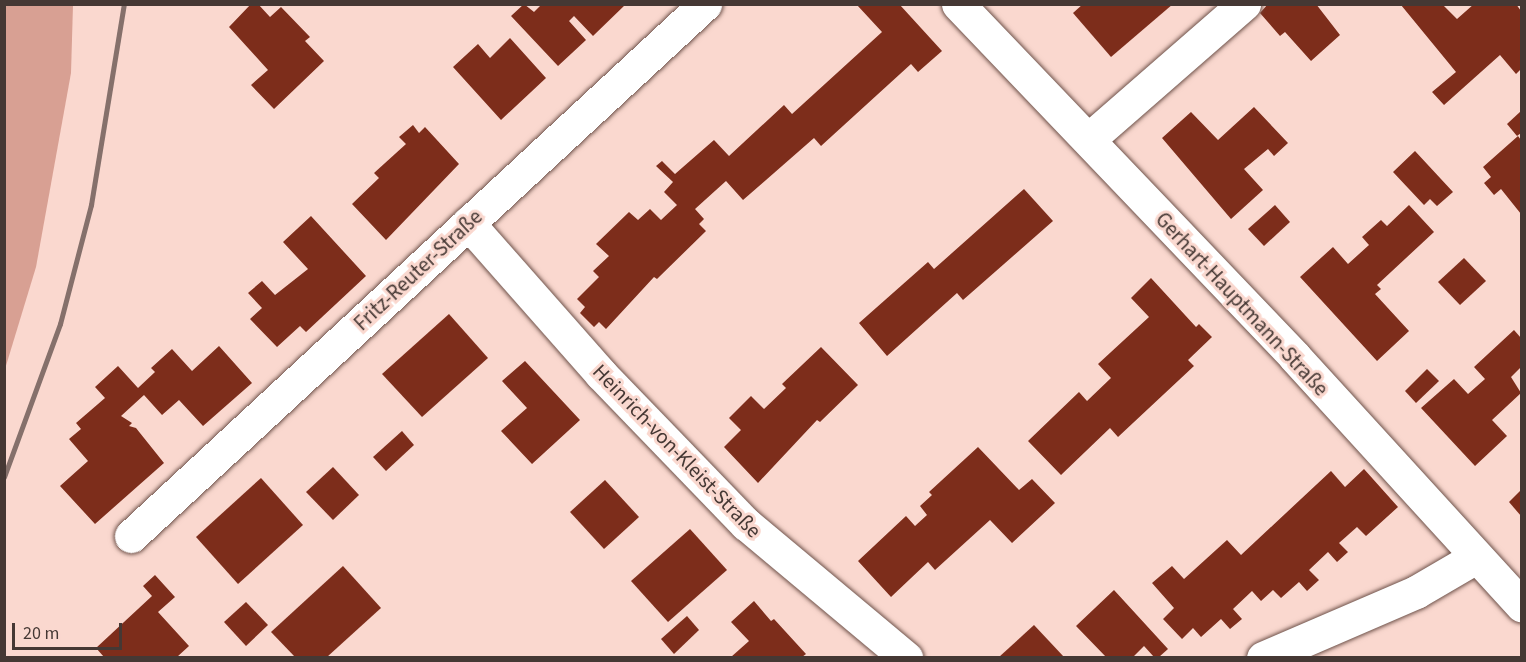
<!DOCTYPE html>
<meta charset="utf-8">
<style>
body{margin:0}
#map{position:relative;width:1526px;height:662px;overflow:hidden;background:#fad8cf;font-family:"Source Sans 3",sans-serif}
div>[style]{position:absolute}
.green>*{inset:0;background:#d8a093}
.building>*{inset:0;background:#7d2d1b}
.roads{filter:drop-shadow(0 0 2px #6f534b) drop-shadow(0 0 2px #6f534b)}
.minor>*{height:33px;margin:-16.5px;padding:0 16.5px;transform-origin:16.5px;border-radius:16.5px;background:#fff}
.rail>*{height:4.5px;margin:-2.25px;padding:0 2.25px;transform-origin:2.25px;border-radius:2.25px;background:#85706b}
span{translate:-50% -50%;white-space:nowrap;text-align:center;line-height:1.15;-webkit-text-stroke:6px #fad8cf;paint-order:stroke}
.street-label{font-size:21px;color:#453834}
.frame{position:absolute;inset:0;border:6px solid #453834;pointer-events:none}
.scale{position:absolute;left:12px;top:623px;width:110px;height:27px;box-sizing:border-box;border:3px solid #453834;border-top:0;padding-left:8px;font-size:18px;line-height:21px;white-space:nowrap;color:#453834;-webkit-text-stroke:4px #fad8cf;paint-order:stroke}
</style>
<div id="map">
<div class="green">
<div style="clip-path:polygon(5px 4px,73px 5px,71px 73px,36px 267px,5px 369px)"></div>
</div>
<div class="building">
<div style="clip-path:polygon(251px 4px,258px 4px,270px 17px,281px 7px,310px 37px,305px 41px,324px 61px,274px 109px,251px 85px,268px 70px,229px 27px)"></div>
<div style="clip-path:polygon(524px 4px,534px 12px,542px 4px,626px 4px,593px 36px,574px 16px,569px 21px,586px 40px,558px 66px,511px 16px)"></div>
<div style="clip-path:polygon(1083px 4px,1173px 4px,1111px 57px,1073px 13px)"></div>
<div style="clip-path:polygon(1268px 4px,1316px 4px,1340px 35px,1311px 61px,1285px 32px,1280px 36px,1260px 13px)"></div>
<div style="clip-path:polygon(1474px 4px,1516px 4px,1521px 11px,1521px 69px,1516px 74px,1500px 55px,1444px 105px,1432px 92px,1456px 72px,1401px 5px,1443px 5px,1457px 19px)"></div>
<div style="clip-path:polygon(857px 5px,900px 5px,942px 51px,918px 72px,911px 64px,821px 146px,814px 138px,743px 200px,726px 181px,695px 209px,704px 219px,699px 224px,706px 231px,657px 279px,654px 277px,606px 329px,599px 322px,594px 327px,580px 313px,585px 307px,577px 299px,599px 277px,593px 271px,609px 256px,596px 244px,629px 212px,638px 220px,650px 209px,661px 220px,677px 205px,664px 192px,673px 182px,656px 166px,662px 161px,675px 174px,714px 140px,729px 156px,784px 105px,792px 114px,882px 32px)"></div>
<div style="clip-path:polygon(510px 38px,546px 78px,501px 120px,453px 67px,478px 44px,490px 58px)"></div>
<div style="clip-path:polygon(1254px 107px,1288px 143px,1274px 156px,1268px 149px,1244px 169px,1263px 190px,1231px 219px,1162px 138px,1191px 112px,1218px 140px)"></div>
<div style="clip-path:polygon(1521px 111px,1521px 133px,1517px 136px,1507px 124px)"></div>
<div style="clip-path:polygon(413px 125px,419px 133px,425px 127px,459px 164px,386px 240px,352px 204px,379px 178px,374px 173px,406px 144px,399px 137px)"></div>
<div style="clip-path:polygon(1518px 136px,1521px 140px,1521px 214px,1501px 189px,1494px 195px,1484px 183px,1491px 177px,1483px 167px)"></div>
<div style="clip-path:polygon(1415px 151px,1453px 192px,1437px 206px,1430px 199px,1424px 205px,1393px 172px)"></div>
<div style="clip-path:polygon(1024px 189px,1053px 221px,963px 300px,957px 293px,887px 356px,859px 323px,928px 262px,934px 269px)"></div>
<div style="clip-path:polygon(1275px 205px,1290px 222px,1264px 246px,1248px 229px)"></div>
<div style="clip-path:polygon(1409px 205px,1434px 232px,1377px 285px,1381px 289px,1375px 294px,1409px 331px,1377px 361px,1300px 277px,1333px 247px,1348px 264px,1369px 245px,1362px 237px,1381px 220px,1387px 226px)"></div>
<div style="clip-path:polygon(311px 216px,366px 276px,306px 332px,300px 326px,277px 347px,250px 319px,262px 308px,248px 293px,262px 281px,275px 295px,308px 269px,283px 242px)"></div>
<div style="clip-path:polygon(1464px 258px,1486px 281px,1460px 305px,1438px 282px)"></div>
<div style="clip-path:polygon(1151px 278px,1196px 327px,1199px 324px,1212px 337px,1188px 360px,1194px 366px,1118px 437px,1110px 428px,1061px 475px,1028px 441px,1079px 392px,1087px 401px,1111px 378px,1098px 364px,1149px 317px,1131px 298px)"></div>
<div style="clip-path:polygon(449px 314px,488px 358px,422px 417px,382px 374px)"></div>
<div style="clip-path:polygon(1514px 330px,1521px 338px,1521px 367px,1511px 377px,1521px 393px,1492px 420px,1507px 436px,1475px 466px,1421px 408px,1454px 379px,1468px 394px,1485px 379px,1474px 367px)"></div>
<div style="clip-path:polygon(219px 346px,252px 383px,203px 426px,179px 400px,162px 415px,144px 395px,121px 416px,132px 423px,129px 426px,136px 428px,164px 463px,95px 524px,60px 486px,88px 461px,69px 439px,81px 429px,76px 423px,105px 398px,95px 387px,118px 366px,138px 388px,155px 372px,151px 368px,172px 349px,192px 371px)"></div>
<div style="clip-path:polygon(821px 347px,858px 385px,820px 422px,817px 420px,758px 483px,724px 447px,741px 430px,729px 418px,751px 396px,764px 409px,786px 388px,782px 384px)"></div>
<div style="clip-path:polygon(525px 361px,580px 420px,532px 464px,501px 431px,527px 408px,502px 381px)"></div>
<div style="clip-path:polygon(1427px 369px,1439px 381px,1416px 403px,1405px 391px)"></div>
<div style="clip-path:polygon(402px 431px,414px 445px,386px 471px,373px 457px)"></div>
<div style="clip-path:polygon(978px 447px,1019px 490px,1032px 479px,1055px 503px,1012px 543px,990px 520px,935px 570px,928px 562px,891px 597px,858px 561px,906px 516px,915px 526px,927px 515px,920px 506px,932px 495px,929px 492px)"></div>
<div style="clip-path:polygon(333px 467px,359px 495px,333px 520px,306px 492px)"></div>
<div style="clip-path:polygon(1364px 469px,1398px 507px,1366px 536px,1357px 527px,1339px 543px,1348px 552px,1337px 562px,1328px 552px,1309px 570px,1319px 580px,1307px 591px,1299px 582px,1281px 598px,1273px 590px,1261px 601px,1252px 591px,1233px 609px,1242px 619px,1230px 629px,1221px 619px,1201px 637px,1193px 628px,1182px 639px,1163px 619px,1174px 608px,1152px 583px,1172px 566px,1184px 579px,1227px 540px,1241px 555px,1331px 471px,1345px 487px)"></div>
<div style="clip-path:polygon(261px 478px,303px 525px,238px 584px,196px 537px)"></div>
<div style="clip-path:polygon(605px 480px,639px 517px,604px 549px,570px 512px)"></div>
<div style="clip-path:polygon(1521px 490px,1521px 516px,1509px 502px)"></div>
<div style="clip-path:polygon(690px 529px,727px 570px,668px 622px,631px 581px)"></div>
<div style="clip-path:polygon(343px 566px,381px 608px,327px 657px,295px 657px,271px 632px)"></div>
<div style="clip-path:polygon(155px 575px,175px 597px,158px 612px,189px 646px,177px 657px,104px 657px,96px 648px,152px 596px,143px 586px)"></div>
<div style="clip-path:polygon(1114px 590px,1168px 649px,1159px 657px,1154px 657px,1144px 646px,1133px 657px,1106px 657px,1076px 626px)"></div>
<div style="clip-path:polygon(754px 601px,771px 621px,774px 619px,806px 654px,802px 657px,731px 657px,749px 641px,731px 622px)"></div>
<div style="clip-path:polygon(246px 602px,268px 625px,246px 646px,224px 622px)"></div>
<div style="clip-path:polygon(687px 616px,699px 630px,674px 654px,661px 639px)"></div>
<div style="clip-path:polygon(1034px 625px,1064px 657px,999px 657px)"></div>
</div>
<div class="roads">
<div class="minor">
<div style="left:958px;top:4px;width:487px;rotate:46.3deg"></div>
<div style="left:1294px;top:356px;width:338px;rotate:47.6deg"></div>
<div style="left:1089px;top:139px;width:206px;rotate:-41.1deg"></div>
<div style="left:468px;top:223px;width:201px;rotate:48.6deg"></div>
<div style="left:601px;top:374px;width:209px;rotate:46deg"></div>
<div style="left:746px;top:524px;width:209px;rotate:39.9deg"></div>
<div style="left:131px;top:536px;width:783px;rotate:-42.83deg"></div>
<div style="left:1263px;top:658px;width:167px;rotate:-23.3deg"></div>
<div style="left:1416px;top:592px;width:69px;rotate:-30.3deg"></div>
</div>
</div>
<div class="rail">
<div style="left:4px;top:477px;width:163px;rotate:-69.9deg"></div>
<div style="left:60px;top:324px;width:123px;rotate:-75.4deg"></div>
<div style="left:91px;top:205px;width:204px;rotate:-80.7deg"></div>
</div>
<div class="street-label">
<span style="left:418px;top:270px;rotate:-43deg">Fritz-Reuter-Straße</span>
<span style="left:1242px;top:304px;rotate:47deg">Gerhart-Hauptmann-Straße</span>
<span style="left:677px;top:451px;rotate:46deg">Heinrich-von-Kleist-Straße</span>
</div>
<div class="frame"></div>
<div class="scale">20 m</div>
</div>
